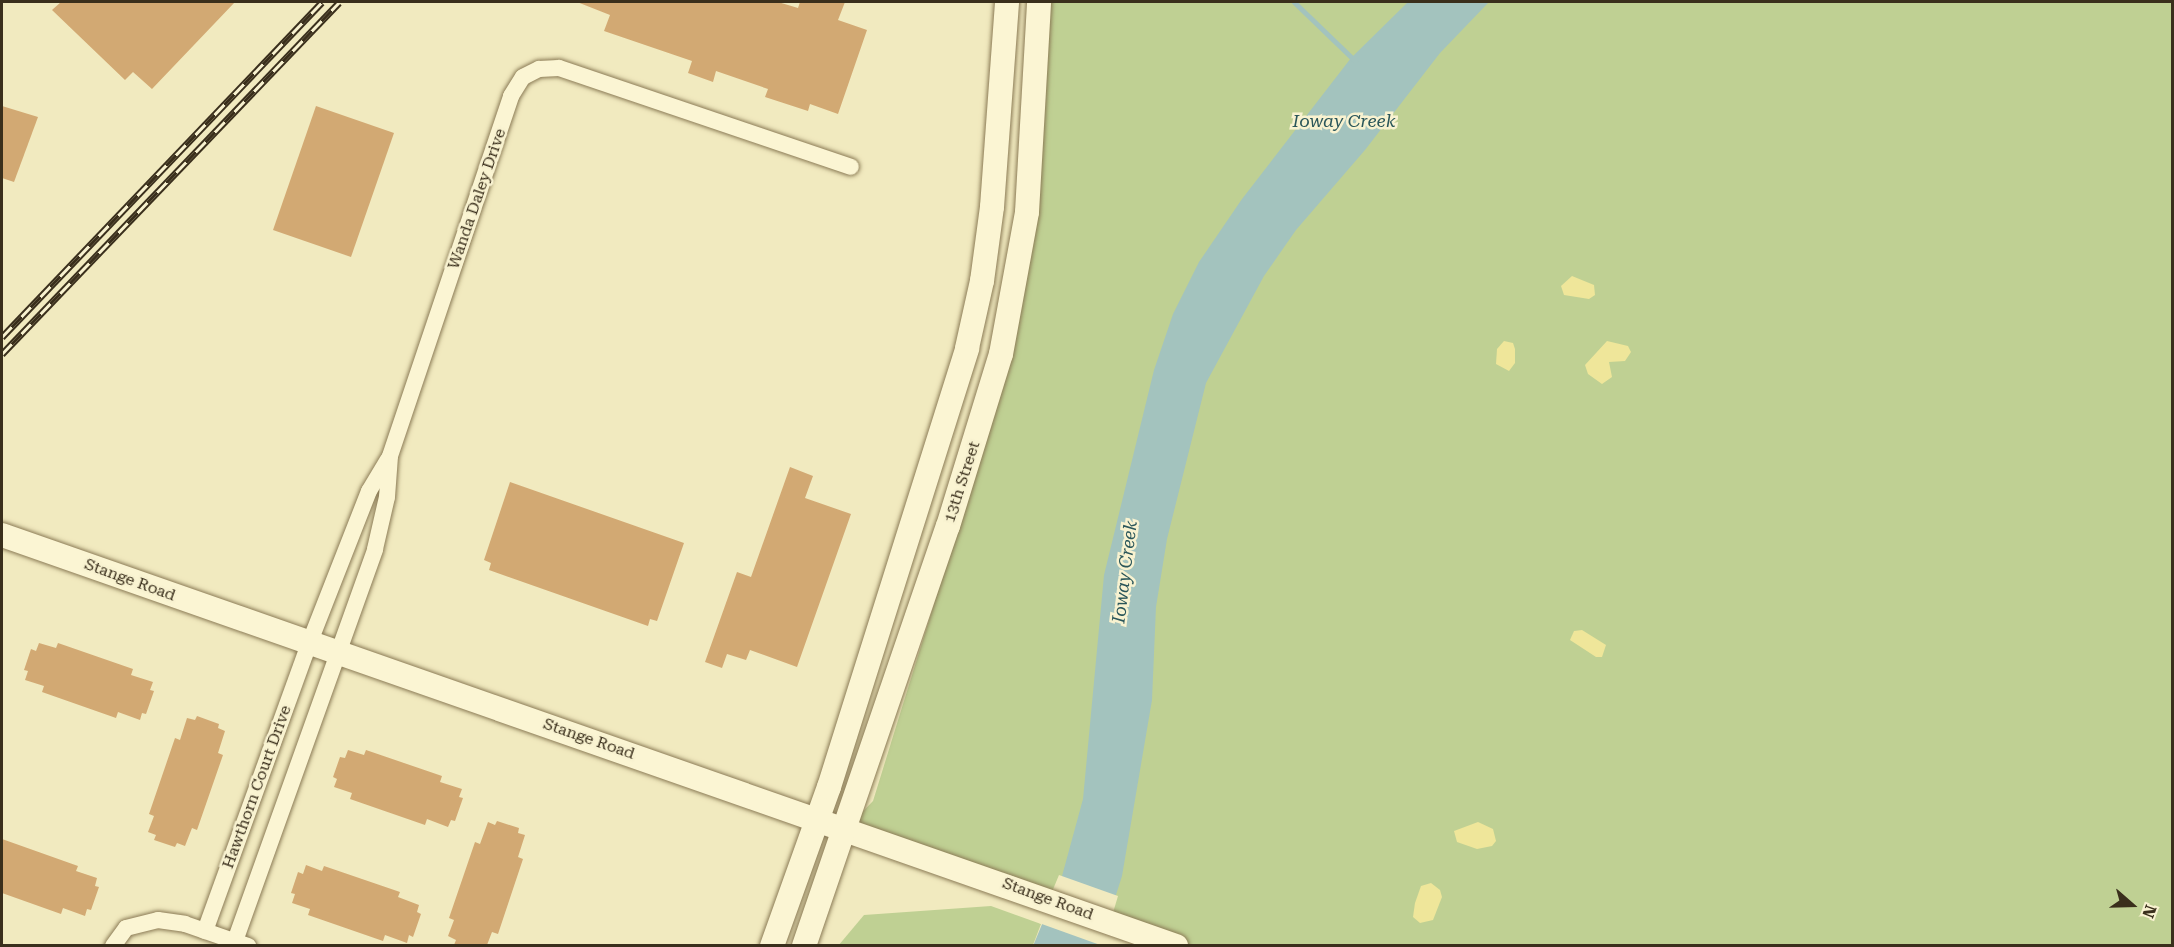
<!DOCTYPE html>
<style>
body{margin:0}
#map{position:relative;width:2174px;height:947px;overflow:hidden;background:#f1eabf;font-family:"Roboto Serif",serif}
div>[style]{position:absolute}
.green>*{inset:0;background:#bfd093}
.sand>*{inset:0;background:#efe69a}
.water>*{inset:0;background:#a3c3be}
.pier>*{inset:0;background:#f1eabf}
.stream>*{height:5px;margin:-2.5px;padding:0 2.5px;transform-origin:2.5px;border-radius:2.5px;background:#a3c3be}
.building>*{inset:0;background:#d2a973}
.roads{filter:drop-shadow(0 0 2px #8b7b56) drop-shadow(0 0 2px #8b7b56)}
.minor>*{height:16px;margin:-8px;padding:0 8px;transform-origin:8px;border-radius:8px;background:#fbf5d3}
.secondary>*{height:24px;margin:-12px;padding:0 12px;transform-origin:12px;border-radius:12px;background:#fbf5d3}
.rail>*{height:7px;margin-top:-3.5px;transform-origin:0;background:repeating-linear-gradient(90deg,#f8f2d0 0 14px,#3a2f1c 0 28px);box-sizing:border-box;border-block:2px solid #3a2f1c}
span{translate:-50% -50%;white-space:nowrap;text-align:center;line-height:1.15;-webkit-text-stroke:5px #f8f2d0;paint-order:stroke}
.street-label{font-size:16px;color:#3a2f1c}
.water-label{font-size:18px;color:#2a565a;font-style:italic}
.frame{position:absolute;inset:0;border:3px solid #3a2f1c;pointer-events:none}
.north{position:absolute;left:2102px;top:875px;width:60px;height:60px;-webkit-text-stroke:4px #f8f2d0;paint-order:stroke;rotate:110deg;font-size:16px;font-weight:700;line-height:24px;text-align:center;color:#3a2f1c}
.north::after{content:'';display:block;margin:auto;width:21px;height:27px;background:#3a2f1c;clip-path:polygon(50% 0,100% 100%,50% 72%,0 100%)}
</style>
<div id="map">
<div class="green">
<div style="clip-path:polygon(1050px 2px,2172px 2px,2172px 945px,1176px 945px,847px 828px,873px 801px,1009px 362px,1035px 224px)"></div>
<div style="clip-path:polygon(991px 906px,1041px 924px,1033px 945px,838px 946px,864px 915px)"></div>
</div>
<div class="sand">
<div style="clip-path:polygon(1572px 276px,1594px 285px,1595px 295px,1589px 299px,1564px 295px,1561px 286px)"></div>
<div style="clip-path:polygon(1504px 341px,1513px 343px,1515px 349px,1515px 363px,1509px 371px,1496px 364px,1497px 349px)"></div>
<div style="clip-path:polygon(1607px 341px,1628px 346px,1631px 352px,1625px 361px,1609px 362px,1612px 377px,1602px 384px,1588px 374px,1585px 365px)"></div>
<div style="clip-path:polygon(1582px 630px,1606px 645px,1602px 657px,1596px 657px,1570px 640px,1574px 631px)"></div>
<div style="clip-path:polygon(1478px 822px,1493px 829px,1496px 841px,1492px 846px,1477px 849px,1457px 842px,1454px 831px)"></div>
<div style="clip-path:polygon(1431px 883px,1440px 890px,1442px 897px,1433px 920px,1420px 923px,1413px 917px,1415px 903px,1421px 886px)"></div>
</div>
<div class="water">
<div style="clip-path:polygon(1408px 2px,1489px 2px,1440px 53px,1365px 150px,1296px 230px,1264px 276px,1206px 383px,1167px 539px,1156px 607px,1152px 700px,1122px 876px,1100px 945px,1033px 946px,1062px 876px,1083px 799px,1104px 575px,1154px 370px,1173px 314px,1199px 262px,1242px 199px,1351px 58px)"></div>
</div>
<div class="pier">
<div style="clip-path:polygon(1059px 875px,1118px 896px,1103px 946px,1039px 923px)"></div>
</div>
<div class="stream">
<div style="left:1294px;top:2px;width:85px;rotate:44deg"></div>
</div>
<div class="building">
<div style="clip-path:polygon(61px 2px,235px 2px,152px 89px,133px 72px,125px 80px,52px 10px)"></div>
<div style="clip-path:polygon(577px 2px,778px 2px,798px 8px,800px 2px,845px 2px,838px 20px,867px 30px,838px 114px,810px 104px,808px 111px,765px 97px,768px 89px,716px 71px,713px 82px,688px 73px,692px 61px,604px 31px,610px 15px)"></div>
<div style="clip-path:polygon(2px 106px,38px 117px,14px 182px,2px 178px)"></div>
<div style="clip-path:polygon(316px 106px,394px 133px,351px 257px,273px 230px)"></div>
<div style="clip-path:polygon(790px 467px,813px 476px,805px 498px,851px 514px,797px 667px,750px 650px,746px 660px,727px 654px,722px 668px,705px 662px,737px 572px,751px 577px)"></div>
<div style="clip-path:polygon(510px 482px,684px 543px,657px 621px,650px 619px,648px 626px,489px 570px,491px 563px,484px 560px)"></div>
<div style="clip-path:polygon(39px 643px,56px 648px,58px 643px,133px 669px,131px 675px,153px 682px,150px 690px,154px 691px,146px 714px,142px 713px,140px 720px,118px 712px,116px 718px,42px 692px,44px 686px,25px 680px,28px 671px,24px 670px,31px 649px,36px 651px)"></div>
<div style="clip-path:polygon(197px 716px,219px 724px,218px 728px,225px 731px,218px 753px,223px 755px,197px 830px,192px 828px,185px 846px,177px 843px,175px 847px,154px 840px,156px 835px,148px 832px,154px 816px,149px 814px,175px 738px,180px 740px,187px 718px,195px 720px)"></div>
<div style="clip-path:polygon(348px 750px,364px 755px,366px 750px,442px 776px,440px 782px,462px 789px,459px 797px,463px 798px,455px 821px,451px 820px,448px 827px,427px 819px,425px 825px,350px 799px,352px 793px,334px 787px,337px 779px,333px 777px,340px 757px,345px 758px)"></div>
<div style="clip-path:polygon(497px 821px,519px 828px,518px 833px,525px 835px,518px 857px,523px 859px,498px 934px,492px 932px,487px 945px,454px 945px,456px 940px,448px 936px,454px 920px,449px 918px,475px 842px,480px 844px,488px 822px,495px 825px)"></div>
<div style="clip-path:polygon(2px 839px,78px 866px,76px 871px,97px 878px,95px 886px,99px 887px,91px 910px,87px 909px,85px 916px,63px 908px,61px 914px,2px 893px)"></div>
<div style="clip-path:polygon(306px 865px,322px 871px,324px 866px,400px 892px,398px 897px,419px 905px,417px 912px,421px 914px,413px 937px,409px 935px,407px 943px,385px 935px,383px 941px,308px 915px,310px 909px,292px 903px,295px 894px,291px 893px,298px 872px,303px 874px)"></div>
</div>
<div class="roads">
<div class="minor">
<div style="left:205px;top:931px;width:305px;rotate:-70.1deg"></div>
<div style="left:309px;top:644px;width:164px;rotate:-68.6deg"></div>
<div style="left:369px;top:491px;width:37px;rotate:-59deg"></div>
<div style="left:235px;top:941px;width:416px;rotate:-70.3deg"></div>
<div style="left:375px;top:549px;width:53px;rotate:-77deg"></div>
<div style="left:387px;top:497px;width:41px;rotate:-85.8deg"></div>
<div style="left:390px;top:456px;width:380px;rotate:-71.4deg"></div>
<div style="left:511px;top:96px;width:22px;rotate:-58deg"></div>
<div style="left:523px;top:77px;width:18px;rotate:-27deg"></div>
<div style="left:539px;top:69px;width:20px;rotate:-3deg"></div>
<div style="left:559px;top:68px;width:308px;rotate:18.7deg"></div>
<div style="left:113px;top:946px;width:22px;rotate:-54deg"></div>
<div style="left:126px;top:928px;width:33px;rotate:-14deg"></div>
<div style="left:158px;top:920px;width:27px;rotate:8deg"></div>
<div style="left:185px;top:924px;width:67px;rotate:19.2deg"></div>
</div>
<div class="secondary">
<div style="left:2px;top:535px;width:1244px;rotate:19.29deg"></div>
<div style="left:772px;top:946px;width:169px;rotate:-70.3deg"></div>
<div style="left:829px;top:787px;width:460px;rotate:-72.5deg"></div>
<div style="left:967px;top:348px;width:69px;rotate:-77.4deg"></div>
<div style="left:982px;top:281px;width:75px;rotate:-82.3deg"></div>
<div style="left:992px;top:207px;width:206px;rotate:-85.8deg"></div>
<div style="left:804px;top:946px;width:444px;rotate:-71.1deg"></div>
<div style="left:948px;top:526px;width:180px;rotate:-72.9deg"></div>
<div style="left:1001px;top:354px;width:144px;rotate:-79.6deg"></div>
<div style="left:1027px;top:212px;width:210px;rotate:-86.7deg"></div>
</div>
</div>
<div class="rail">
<div style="left:2px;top:337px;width:463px;rotate:-46.3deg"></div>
<div style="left:2px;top:354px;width:487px;rotate:-46.2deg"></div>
</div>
<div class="street-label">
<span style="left:477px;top:199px;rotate:-71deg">Wanda Daley Drive</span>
<span style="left:962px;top:482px;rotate:-72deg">13th Street</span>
<span style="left:130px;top:580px;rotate:20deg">Stange Road</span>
<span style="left:589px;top:739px;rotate:19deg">Stange Road</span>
<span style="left:257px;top:787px;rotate:-70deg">Hawthorn Court Drive</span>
<span style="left:1048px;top:899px;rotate:20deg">Stange Road</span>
</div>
<div class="water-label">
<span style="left:1344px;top:121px">Ioway Creek</span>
<span style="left:1125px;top:572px;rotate:-83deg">Ioway Creek</span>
</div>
<div class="frame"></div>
<div class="north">N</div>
</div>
